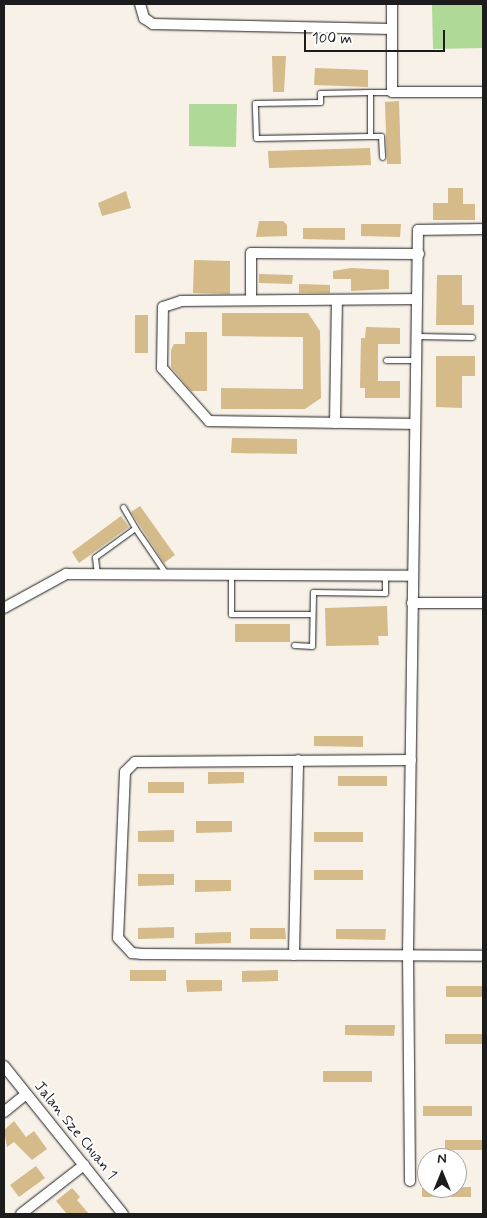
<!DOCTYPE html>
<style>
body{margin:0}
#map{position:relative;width:487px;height:1218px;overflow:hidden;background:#f7f1e8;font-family:Mynerve,sans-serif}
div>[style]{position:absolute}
.green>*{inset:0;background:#afd996}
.building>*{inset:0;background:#d5ba8a}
.roads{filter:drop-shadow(0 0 1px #1c1c1c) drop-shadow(0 0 1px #1c1c1c)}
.lane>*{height:5px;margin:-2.5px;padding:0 2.5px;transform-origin:2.5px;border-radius:2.5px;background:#fff}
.street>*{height:10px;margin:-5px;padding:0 5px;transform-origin:5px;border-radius:5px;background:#fff}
span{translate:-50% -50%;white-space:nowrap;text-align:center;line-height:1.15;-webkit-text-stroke:4px #fff;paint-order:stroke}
.street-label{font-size:15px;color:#1c1c1c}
.frame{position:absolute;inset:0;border:5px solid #1c1c1c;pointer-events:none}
.north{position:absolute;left:417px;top:1148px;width:50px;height:50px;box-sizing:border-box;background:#fff;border:1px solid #a4a4a4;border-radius:50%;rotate:0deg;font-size:14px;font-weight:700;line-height:20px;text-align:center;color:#1c1c1c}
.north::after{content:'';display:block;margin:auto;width:18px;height:22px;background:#1c1c1c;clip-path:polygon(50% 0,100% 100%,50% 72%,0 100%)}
.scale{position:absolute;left:304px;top:30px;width:141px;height:22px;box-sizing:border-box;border:2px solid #1c1c1c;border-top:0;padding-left:6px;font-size:15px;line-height:18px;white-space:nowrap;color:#1c1c1c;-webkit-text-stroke:4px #fff;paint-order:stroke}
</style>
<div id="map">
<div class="green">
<div style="clip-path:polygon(432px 4px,483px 4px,483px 48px,433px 49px)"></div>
<div style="clip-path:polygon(189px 104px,237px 104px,236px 147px,189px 146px)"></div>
</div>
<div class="building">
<div style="clip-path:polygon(272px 56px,286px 56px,284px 92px,273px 92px)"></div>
<div style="clip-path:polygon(315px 68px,368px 70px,368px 87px,314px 85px)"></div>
<div style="clip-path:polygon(399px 101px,401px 164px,387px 164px,385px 102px)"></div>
<div style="clip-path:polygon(370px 148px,371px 165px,269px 168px,268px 151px)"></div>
<div style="clip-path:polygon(448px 188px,463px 188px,463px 204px,475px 204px,475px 220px,433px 220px,433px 203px,448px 203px)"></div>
<div style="clip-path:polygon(126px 191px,131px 208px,102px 216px,98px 203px)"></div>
<div style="clip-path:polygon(259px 221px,283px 221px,287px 225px,287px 236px,256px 237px)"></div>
<div style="clip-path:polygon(361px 224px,401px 224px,400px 237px,361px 236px)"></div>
<div style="clip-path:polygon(303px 228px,345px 228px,345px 240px,303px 239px)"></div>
<div style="clip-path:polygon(194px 260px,230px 261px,230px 294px,193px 293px)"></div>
<div style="clip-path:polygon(351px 268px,389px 270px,389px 289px,351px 291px,351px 279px,333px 279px,333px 271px)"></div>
<div style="clip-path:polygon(259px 274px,293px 275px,292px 284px,259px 283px)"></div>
<div style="clip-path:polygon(437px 275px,462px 275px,462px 305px,474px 305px,474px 325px,436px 325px)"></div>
<div style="clip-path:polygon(299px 284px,330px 285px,330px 293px,299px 293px)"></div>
<div style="clip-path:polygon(222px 313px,308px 313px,320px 331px,321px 398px,305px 409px,221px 409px,221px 388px,303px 389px,303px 337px,222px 336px)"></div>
<div style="clip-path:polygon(135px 315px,148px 315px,148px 353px,135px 353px)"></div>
<div style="clip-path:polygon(366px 327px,400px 328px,400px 344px,378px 344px,378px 381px,400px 381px,400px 398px,365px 398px,365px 388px,360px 388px,361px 338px,365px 338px)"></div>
<div style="clip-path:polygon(185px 332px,207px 332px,207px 391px,191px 391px,171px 367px,171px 350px,174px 344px,185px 344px)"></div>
<div style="clip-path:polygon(436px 356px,475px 356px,475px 376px,462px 376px,462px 408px,436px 407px)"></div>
<div style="clip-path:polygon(232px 438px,297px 439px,297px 454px,231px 453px)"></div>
<div style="clip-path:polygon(140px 506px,175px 555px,164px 563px,131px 512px)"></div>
<div style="clip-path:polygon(121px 516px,129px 527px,79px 563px,72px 552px)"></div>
<div style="clip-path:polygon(387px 606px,388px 636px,378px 636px,379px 645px,326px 646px,325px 608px)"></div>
<div style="clip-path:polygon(235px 624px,290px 624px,290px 642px,235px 642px)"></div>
<div style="clip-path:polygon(314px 736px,363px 736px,363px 747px,314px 746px)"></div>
<div style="clip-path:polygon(208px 772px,244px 772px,244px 783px,208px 784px)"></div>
<div style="clip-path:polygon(338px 776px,387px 776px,387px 786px,338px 786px)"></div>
<div style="clip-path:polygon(148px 782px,184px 782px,184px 793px,148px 793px)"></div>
<div style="clip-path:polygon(196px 821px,232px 821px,232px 832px,196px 833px)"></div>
<div style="clip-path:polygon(174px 830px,174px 842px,138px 842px,138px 831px)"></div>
<div style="clip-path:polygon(314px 832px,363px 832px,363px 842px,314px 842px)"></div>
<div style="clip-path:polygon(314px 870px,363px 870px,363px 880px,314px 880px)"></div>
<div style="clip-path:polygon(138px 874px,174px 874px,174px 885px,138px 886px)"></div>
<div style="clip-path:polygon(195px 880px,231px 880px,231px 891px,195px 892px)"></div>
<div style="clip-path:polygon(174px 927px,174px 938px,138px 939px,138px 928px)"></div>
<div style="clip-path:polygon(250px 928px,285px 928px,286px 939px,250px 939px)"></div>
<div style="clip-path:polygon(336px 929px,386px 929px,385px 940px,336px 939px)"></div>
<div style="clip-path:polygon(231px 932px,231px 943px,195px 944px,195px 933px)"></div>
<div style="clip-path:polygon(130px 970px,166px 970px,166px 981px,130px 981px)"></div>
<div style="clip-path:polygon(278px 970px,278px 981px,242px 982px,242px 971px)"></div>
<div style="clip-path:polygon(186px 980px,222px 980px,222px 991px,187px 992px)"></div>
<div style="clip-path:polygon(446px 986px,483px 986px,483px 997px,446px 997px)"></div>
<div style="clip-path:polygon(345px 1025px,395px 1025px,394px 1036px,345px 1035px)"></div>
<div style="clip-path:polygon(445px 1034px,483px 1034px,483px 1044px,445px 1044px)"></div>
<div style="clip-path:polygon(323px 1071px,372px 1071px,372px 1082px,323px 1082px)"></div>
<div style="clip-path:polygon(423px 1106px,472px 1106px,472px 1116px,423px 1116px)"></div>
<div style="clip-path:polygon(14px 1121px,26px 1137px,34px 1131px,47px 1149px,32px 1160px,14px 1142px,7px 1147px,4px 1130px)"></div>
<div style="clip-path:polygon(445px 1140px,483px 1140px,483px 1150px,445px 1150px)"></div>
<div style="clip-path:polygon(36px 1166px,45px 1178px,19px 1197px,10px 1185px)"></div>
<div style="clip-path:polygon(471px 1187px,471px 1197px,422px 1197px,422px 1188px)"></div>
<div style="clip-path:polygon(72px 1188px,80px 1197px,77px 1200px,89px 1214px,67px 1214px,56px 1201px)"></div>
</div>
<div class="roads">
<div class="lane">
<div style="left:370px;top:92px;width:44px;rotate:90deg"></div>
<div style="left:370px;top:136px;width:114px;rotate:179deg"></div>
<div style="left:256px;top:138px;width:35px;rotate:-92deg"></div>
<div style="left:255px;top:103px;width:65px;rotate:-0.9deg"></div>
<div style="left:320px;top:102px;width:9px;rotate:-90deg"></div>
<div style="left:320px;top:93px;width:50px;rotate:-1.1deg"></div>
<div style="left:370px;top:92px;width:22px"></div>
<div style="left:370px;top:136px;width:11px"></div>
<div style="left:381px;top:136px;width:21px;rotate:87deg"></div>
<div style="left:417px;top:336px;width:55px;rotate:1deg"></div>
<div style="left:386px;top:360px;width:30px"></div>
<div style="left:123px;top:507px;width:24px;rotate:60deg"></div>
<div style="left:97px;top:574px;width:17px;rotate:-97deg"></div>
<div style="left:95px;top:557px;width:49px;rotate:-35.9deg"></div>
<div style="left:135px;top:528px;width:57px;rotate:55.8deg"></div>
<div style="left:231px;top:575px;width:39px;rotate:90deg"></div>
<div style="left:231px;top:614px;width:81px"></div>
<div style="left:294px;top:645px;width:18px;rotate:3deg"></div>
<div style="left:312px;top:646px;width:54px;rotate:-88.9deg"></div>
<div style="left:313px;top:592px;width:72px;rotate:0.8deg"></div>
<div style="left:385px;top:593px;width:17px;rotate:-90deg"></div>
</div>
<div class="street">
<div style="left:140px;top:4px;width:15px;rotate:74deg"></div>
<div style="left:144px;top:18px;width:11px;rotate:34deg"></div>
<div style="left:153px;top:24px;width:239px;rotate:1.2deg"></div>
<div style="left:392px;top:4px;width:88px;rotate:90deg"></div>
<div style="left:392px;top:92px;width:91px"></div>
<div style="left:251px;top:300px;width:47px;rotate:-90deg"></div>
<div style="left:251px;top:253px;width:168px;rotate:0.3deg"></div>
<div style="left:335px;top:423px;width:123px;rotate:-89.1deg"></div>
<div style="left:415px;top:424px;width:206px;rotate:-179.2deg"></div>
<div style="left:209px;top:421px;width:71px;rotate:-131.6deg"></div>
<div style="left:162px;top:368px;width:61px;rotate:-89.1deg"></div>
<div style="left:163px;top:307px;width:19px;rotate:-18deg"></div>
<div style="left:181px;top:301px;width:236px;rotate:-0.5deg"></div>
<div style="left:412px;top:603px;width:71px"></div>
<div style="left:4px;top:608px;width:71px;rotate:-28.7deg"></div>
<div style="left:66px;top:574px;width:347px;rotate:0.3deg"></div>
<div style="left:411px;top:760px;width:276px;rotate:179.6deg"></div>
<div style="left:135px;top:762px;width:14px;rotate:135deg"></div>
<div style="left:125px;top:772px;width:166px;rotate:92.4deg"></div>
<div style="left:118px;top:938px;width:21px;rotate:47deg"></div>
<div style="left:132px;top:953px;width:10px;rotate:6deg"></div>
<div style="left:142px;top:954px;width:341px;rotate:0.3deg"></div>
<div style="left:294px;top:955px;width:195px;rotate:-88.8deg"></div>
<div style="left:4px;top:1066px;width:190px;rotate:51.2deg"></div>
<div style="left:4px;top:1112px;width:28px;rotate:-39deg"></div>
<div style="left:410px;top:1181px;width:227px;rotate:-90.5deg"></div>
<div style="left:408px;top:954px;width:724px;rotate:-89.21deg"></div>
<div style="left:418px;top:230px;width:65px;rotate:-0.9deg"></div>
<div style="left:21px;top:1214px;width:80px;rotate:-37.9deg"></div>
</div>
</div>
<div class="street-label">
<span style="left:75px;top:1131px;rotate:51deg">Jalan Sze Chuan 1</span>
</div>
<div class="frame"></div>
<div class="north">N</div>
<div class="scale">100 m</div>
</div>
